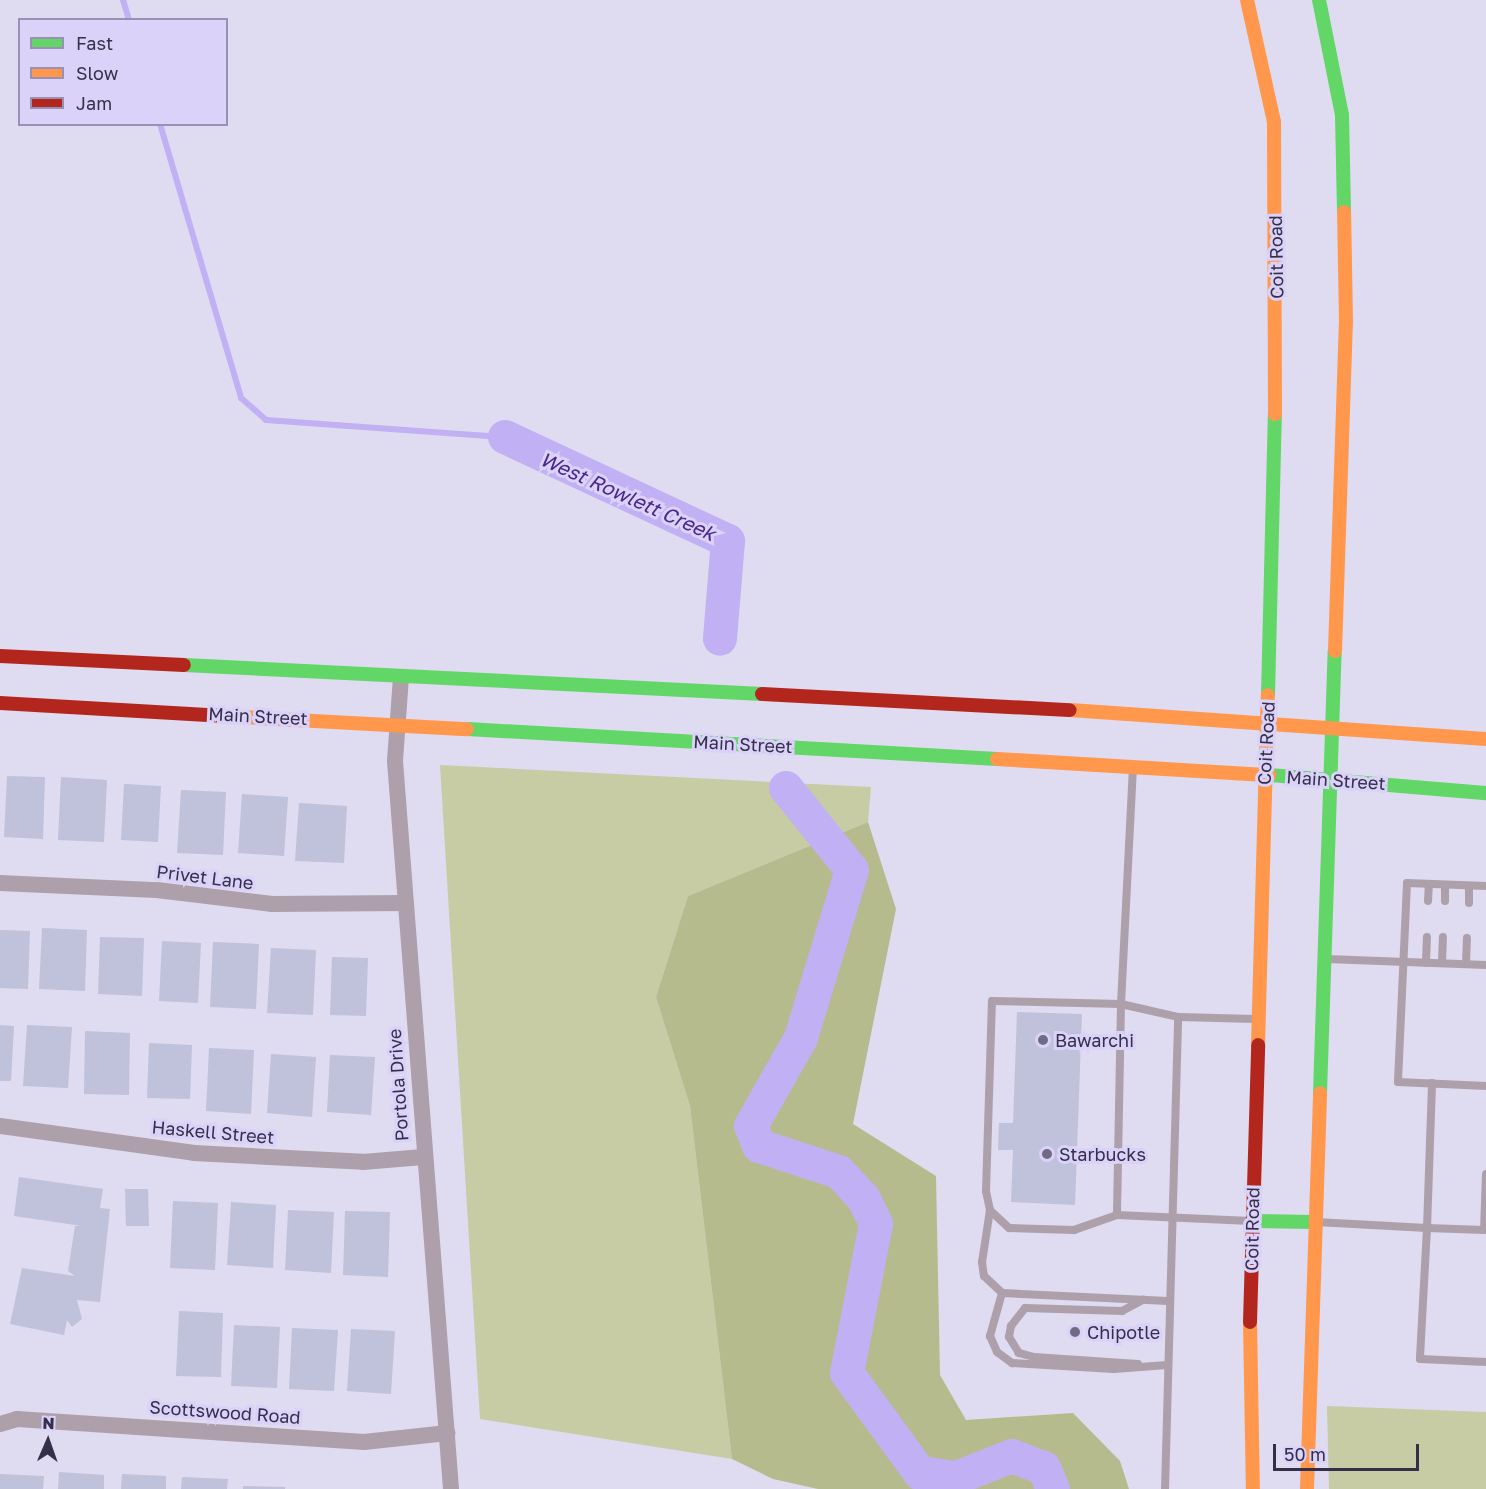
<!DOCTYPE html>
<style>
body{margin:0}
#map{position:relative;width:1486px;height:1489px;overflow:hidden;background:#dfdbf0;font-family:"Golos Text",sans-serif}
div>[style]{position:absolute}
.green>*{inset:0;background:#c7cca5}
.forest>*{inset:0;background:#b6bb8e}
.stream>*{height:6px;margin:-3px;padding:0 3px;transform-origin:3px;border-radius:3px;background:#c1b0f3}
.river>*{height:34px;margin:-17px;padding:0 17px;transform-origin:17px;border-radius:17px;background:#c1b0f3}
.building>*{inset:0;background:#c0c1db}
.lane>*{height:8px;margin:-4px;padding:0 4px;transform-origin:4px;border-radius:4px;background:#ada0aa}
.street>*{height:16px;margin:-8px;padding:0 8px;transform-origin:8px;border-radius:8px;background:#ada0aa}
.fast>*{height:14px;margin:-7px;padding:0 7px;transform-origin:7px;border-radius:7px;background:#63d668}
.slow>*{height:14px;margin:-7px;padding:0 7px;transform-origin:7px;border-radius:7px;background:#ff974d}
.jam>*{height:14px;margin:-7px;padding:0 7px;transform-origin:7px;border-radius:7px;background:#b3261e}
.dots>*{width:16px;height:16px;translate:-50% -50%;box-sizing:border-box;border:3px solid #dad2f9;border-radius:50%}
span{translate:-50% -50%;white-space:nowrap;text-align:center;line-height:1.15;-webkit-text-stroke:6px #dad2f9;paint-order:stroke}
.street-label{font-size:18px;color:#352f49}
.poi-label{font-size:18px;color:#352f49}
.left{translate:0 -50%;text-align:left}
.water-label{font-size:20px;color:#4b2789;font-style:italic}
.legend{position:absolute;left:18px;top:18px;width:210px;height:108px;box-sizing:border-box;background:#dad2f9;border:2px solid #9891b3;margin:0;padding:8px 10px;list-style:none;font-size:18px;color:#352f49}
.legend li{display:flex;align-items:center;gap:12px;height:30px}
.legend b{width:30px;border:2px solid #9891b3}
.north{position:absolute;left:18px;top:1411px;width:60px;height:60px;-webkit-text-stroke:4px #dad2f9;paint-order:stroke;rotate:2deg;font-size:16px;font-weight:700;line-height:24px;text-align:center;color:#352f49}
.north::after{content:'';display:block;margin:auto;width:21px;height:27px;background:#352f49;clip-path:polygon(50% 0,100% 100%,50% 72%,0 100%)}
.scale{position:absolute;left:1273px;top:1444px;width:146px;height:27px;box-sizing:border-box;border:3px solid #352f49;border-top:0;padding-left:8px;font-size:18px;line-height:21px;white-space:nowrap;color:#352f49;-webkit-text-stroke:4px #dad2f9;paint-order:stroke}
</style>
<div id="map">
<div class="green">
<div style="clip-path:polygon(440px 765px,871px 787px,868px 822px,688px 896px,656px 997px,690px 1106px,732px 1459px,480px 1419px)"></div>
<div style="clip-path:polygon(1327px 1406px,1486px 1412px,1486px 1489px,1329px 1489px)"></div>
</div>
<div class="forest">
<div style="clip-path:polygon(868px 822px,896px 909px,853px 1124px,936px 1176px,940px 1375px,966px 1420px,1073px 1413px,1120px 1461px,1129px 1489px,818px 1489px,773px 1479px,732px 1459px,690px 1106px,656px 997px,688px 896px)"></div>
</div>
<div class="stream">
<div style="left:123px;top:0;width:21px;rotate:73deg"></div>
<div style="left:160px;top:124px;width:286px;rotate:73.5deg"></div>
<div style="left:241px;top:398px;width:33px;rotate:41deg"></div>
<div style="left:266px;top:420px;width:240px;rotate:4.1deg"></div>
</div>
<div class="river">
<div style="left:505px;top:437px;width:246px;rotate:25deg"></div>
<div style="left:728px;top:541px;width:98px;rotate:94.7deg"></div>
<div style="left:786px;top:788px;width:105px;rotate:51.2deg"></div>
<div style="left:852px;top:870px;width:176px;rotate:106.9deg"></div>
<div style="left:801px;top:1038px;width:101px;rotate:119.6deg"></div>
<div style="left:751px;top:1126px;width:22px;rotate:68deg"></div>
<div style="left:759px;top:1146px;width:84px;rotate:18deg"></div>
<div style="left:839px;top:1172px;width:37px;rotate:47deg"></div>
<div style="left:864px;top:1199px;width:28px;rotate:64deg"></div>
<div style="left:876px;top:1224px;width:152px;rotate:101deg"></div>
<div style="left:847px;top:1373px;width:124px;rotate:53.9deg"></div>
<div style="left:920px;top:1473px;width:36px;rotate:8deg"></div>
<div style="left:956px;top:1478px;width:60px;rotate:-21.4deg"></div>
<div style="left:1012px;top:1456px;width:34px;rotate:21deg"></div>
<div style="left:1044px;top:1468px;width:23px;rotate:67deg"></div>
</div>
<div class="building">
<div style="clip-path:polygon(7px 776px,45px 777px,43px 839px,4px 837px)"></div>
<div style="clip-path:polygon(61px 777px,107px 780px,104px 842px,58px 840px)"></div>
<div style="clip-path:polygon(124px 784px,161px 786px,158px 842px,121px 840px)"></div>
<div style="clip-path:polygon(181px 790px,226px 792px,223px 855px,177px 853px)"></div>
<div style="clip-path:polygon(242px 794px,288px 797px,284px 856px,238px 853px)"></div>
<div style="clip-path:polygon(299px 803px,347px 806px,344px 863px,295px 861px)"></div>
<div style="clip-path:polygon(42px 928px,87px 930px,85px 991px,39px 989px)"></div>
<div style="clip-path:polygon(0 930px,30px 931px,28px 989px,0 988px)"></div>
<div style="clip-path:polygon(100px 937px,144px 938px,142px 996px,98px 994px)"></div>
<div style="clip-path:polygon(162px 941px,201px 943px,198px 1003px,159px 1001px)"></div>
<div style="clip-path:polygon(213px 942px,259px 944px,256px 1009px,210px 1007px)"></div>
<div style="clip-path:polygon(271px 948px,316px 950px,313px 1015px,267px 1013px)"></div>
<div style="clip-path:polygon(332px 957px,368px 958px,366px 1016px,330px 1015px)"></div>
<div style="clip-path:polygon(1017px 1012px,1082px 1014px,1075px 1205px,1011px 1202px,1013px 1150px,998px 1150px,999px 1123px,1013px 1123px)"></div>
<div style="clip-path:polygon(0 1025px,14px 1026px,11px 1081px,0 1081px)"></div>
<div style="clip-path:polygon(27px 1025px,72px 1027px,68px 1088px,23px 1086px)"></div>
<div style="clip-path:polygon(85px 1031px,130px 1033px,129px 1095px,84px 1094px)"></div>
<div style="clip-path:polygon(149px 1043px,192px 1045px,190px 1099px,147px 1098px)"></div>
<div style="clip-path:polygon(209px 1048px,254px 1050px,251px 1114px,206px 1111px)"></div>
<div style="clip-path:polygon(271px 1054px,316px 1057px,312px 1117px,267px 1113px)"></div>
<div style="clip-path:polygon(330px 1055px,375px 1057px,371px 1115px,327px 1112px)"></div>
<div style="clip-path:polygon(19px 1177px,103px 1189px,100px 1208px,110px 1209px,100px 1302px,77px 1300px,82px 1319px,72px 1327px,67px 1320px,64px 1335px,10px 1324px,22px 1268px,75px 1276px,68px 1271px,75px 1226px,82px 1226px,14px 1216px)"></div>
<div style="clip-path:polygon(125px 1189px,148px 1189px,149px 1226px,126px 1226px)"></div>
<div style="clip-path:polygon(173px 1201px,218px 1203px,215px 1270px,170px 1268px)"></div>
<div style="clip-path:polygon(231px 1202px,276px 1205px,273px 1268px,227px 1265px)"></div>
<div style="clip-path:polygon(288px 1210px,334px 1212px,331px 1273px,285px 1270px)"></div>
<div style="clip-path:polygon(345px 1211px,390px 1212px,388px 1277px,343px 1275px)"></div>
<div style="clip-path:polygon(179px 1311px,223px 1313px,221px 1377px,176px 1376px)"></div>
<div style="clip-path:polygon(234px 1325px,280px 1327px,277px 1388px,231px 1386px)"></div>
<div style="clip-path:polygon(292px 1328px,338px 1330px,334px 1391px,289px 1389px)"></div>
<div style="clip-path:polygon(351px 1329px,395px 1331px,391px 1394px,347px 1391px)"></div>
<div style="clip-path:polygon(59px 1472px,104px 1475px,104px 1489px,58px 1489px)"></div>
<div style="clip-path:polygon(0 1474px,44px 1476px,43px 1489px,0 1489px)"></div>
<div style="clip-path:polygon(122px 1474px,166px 1476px,166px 1489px,121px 1489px)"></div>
<div style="clip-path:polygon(182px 1477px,228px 1479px,227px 1489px,181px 1489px)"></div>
<div style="clip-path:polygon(243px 1486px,285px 1487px,285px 1489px,243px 1489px)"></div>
</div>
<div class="lane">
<div style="left:1133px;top:767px;width:237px;rotate:92.9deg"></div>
<div style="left:1121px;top:1004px;width:211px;rotate:91.1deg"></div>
<div style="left:1117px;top:1215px;width:46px;rotate:160.8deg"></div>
<div style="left:1074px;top:1230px;width:65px;rotate:-178.2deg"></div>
<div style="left:1009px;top:1228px;width:26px;rotate:-137deg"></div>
<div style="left:990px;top:1210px;width:19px;rotate:-102deg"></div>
<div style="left:986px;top:1191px;width:190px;rotate:-88.2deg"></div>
<div style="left:992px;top:1001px;width:129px;rotate:1.3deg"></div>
<div style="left:1121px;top:1004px;width:58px;rotate:12.8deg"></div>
<div style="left:1178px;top:1017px;width:78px;rotate:1.5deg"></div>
<div style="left:1486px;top:886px;width:79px;rotate:-177.8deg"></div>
<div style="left:1407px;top:883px;width:199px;rotate:92.6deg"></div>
<div style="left:1398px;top:1082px;width:88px;rotate:2.6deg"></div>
<div style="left:1428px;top:901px;width:17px;rotate:-87deg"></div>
<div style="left:1445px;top:901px;width:16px;rotate:-90deg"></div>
<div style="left:1469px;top:903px;width:17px;rotate:-90deg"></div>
<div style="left:1327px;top:959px;width:159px;rotate:2.2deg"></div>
<div style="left:1426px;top:963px;width:26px;rotate:-88deg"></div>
<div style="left:1442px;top:963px;width:26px;rotate:-88deg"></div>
<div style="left:1466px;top:964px;width:26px;rotate:-88deg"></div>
<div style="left:1486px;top:1174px;width:56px;rotate:92deg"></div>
<div style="left:1484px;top:1230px;width:57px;rotate:-178deg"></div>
<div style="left:1427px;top:1228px;width:131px;rotate:93.1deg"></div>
<div style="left:1420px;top:1359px;width:66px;rotate:2.6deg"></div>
<div style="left:990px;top:1210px;width:53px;rotate:98.7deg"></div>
<div style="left:982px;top:1262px;width:14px;rotate:82deg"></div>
<div style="left:984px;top:1276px;width:25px;rotate:43deg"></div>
<div style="left:1002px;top:1293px;width:166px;rotate:2.8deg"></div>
<div style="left:1117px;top:1215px;width:134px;rotate:2.6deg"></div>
<div style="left:1316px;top:1222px;width:111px;rotate:3.1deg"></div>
<div style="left:1427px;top:1228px;width:145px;rotate:-88deg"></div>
<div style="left:1002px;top:1293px;width:45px;rotate:105.6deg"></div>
<div style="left:990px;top:1336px;width:17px;rotate:66deg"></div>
<div style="left:997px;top:1352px;width:19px;rotate:36deg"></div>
<div style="left:1012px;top:1363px;width:102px;rotate:3.4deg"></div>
<div style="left:1114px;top:1369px;width:53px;rotate:-4.3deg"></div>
<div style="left:1138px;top:1364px;width:104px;rotate:-176.1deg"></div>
<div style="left:1034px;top:1357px;width:16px;rotate:-165deg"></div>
<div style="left:1019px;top:1353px;width:19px;rotate:-122deg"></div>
<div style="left:1009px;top:1337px;width:11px;rotate:-80deg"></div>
<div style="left:1011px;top:1326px;width:23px;rotate:-52deg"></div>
<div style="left:1025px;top:1308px;width:97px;rotate:1.8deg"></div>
<div style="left:1122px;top:1311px;width:24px;rotate:-28deg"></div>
<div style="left:1165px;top:1489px;width:472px;rotate:-88.4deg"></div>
</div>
<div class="street">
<div style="left:401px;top:677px;width:84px;rotate:94.1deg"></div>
<div style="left:395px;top:761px;width:730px;rotate:85.6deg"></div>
<div style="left:0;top:883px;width:157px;rotate:2.6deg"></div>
<div style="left:157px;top:890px;width:116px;rotate:6.9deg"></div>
<div style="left:272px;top:904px;width:133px;rotate:-0.4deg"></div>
<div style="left:0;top:1126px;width:196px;rotate:7.9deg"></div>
<div style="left:194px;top:1153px;width:169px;rotate:3deg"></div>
<div style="left:363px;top:1162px;width:60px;rotate:-4.8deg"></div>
<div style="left:0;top:1424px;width:18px;rotate:-16deg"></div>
<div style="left:17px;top:1419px;width:348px;rotate:3.8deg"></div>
<div style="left:364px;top:1442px;width:84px;rotate:-6.1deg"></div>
</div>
<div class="fast">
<div style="left:1319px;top:0;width:117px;rotate:78.7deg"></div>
<div style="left:1342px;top:115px;width:97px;rotate:88.8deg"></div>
<div style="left:184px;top:665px;width:579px;rotate:2.87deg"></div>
<div style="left:1268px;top:695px;width:281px;rotate:-88.6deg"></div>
<div style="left:467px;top:729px;width:531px;rotate:3.24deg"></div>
<div style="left:1270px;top:775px;width:217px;rotate:4.8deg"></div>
<div style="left:1320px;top:1093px;width:442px;rotate:-88.1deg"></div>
<div style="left:1252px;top:1221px;width:61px;rotate:0.9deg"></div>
</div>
<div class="slow">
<div style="left:1247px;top:0;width:125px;rotate:77.5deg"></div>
<div style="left:1274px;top:122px;width:292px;rotate:89.8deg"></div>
<div style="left:1335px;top:651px;width:329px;rotate:-88.1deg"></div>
<div style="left:1346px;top:322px;width:110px;rotate:-91deg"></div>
<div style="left:1070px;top:710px;width:417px;rotate:4deg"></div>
<div style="left:242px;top:717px;width:225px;rotate:3.1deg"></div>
<div style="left:997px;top:759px;width:273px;rotate:3.4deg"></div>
<div style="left:1258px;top:1045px;width:350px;rotate:-88.4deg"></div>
<div style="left:1250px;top:1322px;width:167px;rotate:89deg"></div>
<div style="left:1307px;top:1489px;width:396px;rotate:-88.1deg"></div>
</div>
<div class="jam">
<div style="left:0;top:656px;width:184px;rotate:2.8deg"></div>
<div style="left:762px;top:694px;width:308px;rotate:3deg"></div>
<div style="left:0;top:703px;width:242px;rotate:3.3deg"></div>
<div style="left:1250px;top:1322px;width:277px;rotate:-88.3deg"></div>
</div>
<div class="dots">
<div style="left:1043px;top:1040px;background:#706b83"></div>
<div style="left:1047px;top:1154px;background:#706b83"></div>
<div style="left:1075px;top:1332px;background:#706b83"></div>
</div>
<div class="street-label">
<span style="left:1276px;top:257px;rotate:-91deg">Coit Road</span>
<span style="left:258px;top:716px;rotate:3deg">Main Street</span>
<span style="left:1266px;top:743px;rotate:-87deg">Coit Road</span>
<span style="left:743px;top:744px;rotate:3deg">Main Street</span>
<span style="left:1336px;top:780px;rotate:4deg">Main Street</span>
<span style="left:205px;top:877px;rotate:7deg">Privet Lane</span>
<span style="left:398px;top:1085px;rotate:-94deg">Portola Drive</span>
<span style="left:213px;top:1132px;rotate:5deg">Haskell Street</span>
<span style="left:1252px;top:1229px;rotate:-89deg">Coit Road</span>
<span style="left:225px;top:1412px;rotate:4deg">Scottswood Road</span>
</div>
<div class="poi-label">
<span class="left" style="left:1055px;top:1040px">Bawarchi</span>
<span class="left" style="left:1059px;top:1154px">Starbucks</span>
<span class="left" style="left:1087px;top:1332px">Chipotle</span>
</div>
<div class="water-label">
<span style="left:628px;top:496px;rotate:24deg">West Rowlett Creek</span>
</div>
<ul class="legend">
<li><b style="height:8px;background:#63d668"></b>Fast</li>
<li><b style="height:8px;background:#ff974d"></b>Slow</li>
<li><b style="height:8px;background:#b3261e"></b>Jam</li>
</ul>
<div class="north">N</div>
<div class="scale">50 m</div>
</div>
